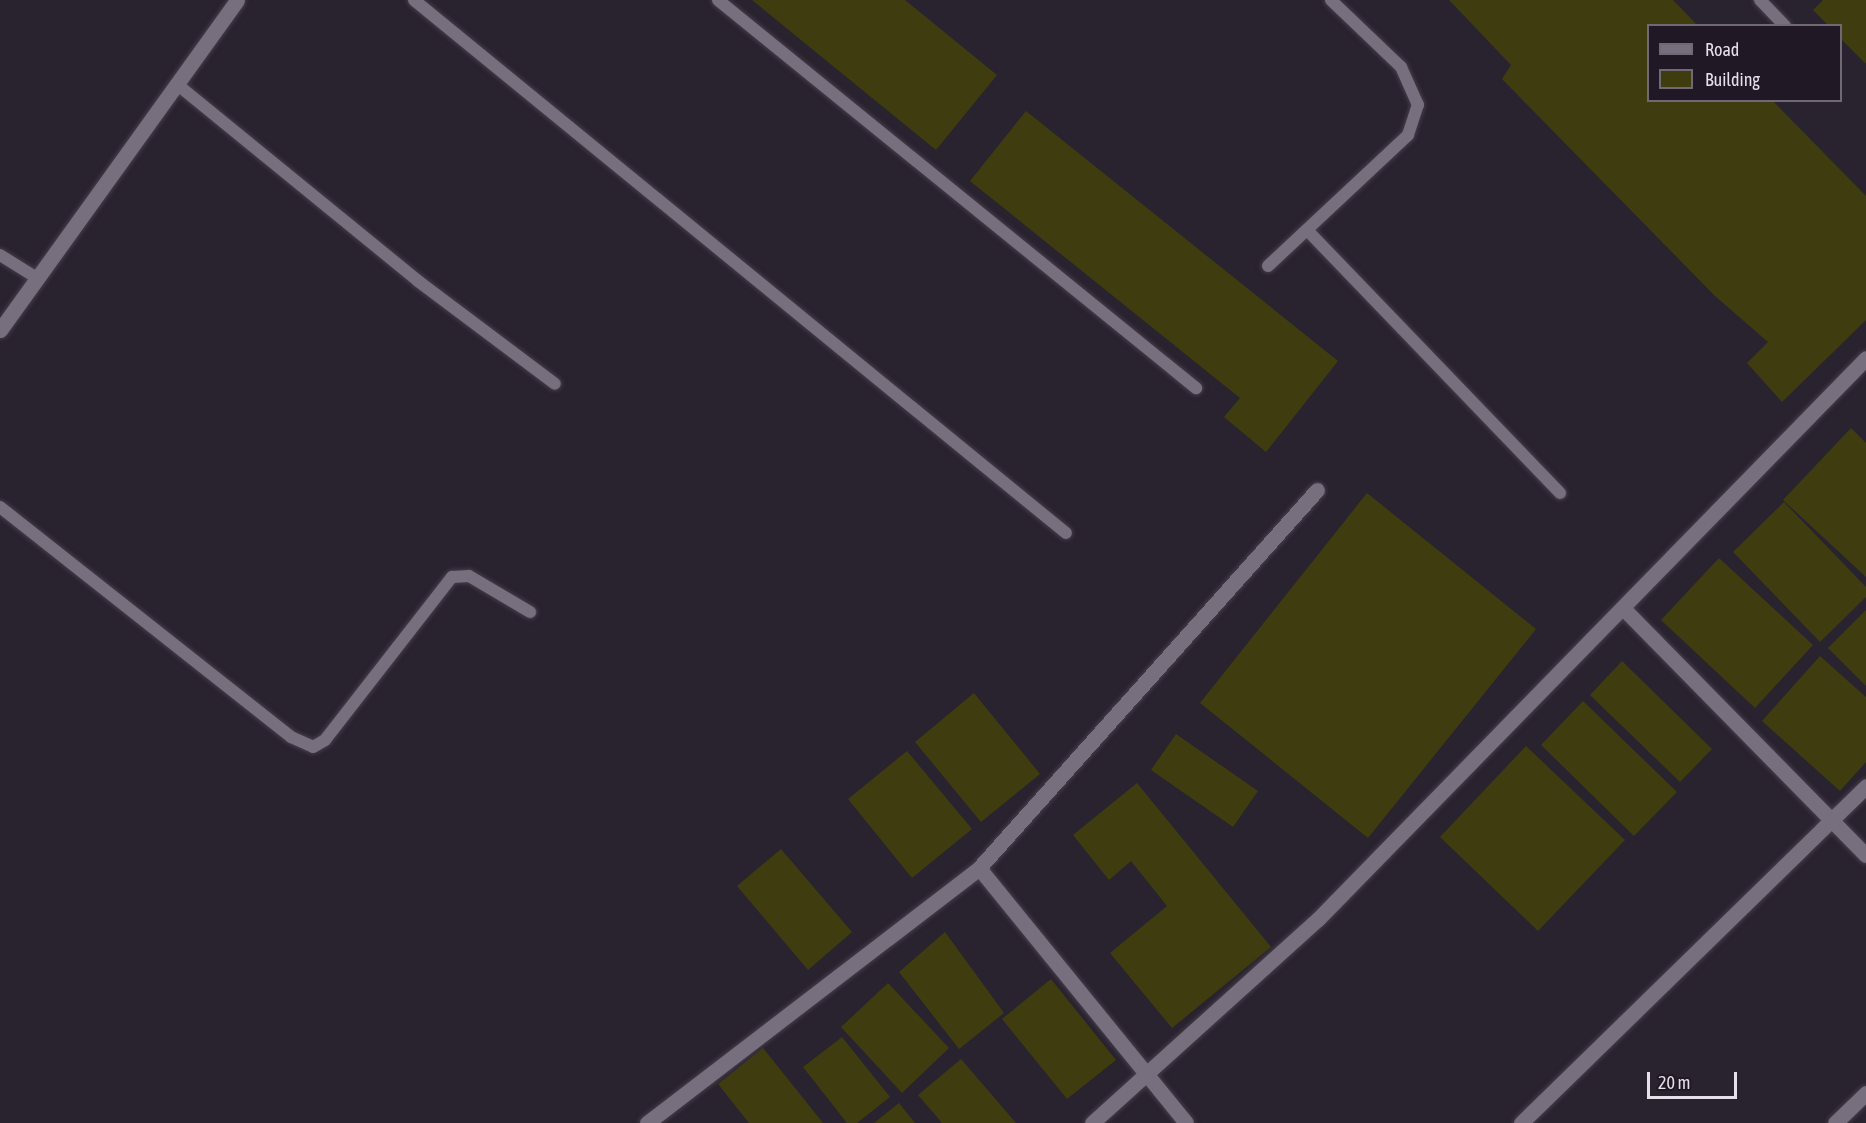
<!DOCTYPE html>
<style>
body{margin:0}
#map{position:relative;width:1866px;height:1123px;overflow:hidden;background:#29222f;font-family:"Asap Condensed",sans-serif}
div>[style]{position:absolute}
.building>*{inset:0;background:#3f3d0f}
.roads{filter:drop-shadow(0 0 2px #453e49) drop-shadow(0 0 2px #453e49)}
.service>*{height:12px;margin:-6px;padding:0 6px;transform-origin:6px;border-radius:6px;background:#776f7e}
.minor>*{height:15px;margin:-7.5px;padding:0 7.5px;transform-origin:7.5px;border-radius:7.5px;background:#776f7e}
.tertiary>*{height:15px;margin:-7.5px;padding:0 7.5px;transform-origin:7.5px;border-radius:7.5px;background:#776f7e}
span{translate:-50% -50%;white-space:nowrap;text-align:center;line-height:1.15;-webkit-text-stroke:4.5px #201925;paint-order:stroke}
.legend{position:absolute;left:1647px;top:24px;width:195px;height:78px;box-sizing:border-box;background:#201925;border:2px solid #6f6973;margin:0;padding:8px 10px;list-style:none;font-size:18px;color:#e5e0e9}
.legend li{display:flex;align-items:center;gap:12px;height:30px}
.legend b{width:30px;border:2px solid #6f6973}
.scale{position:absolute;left:1647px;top:1072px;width:90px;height:27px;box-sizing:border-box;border:3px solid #e5e0e9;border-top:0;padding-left:8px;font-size:18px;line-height:21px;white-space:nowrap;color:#e5e0e9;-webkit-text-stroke:4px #201925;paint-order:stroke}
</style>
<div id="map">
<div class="building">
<div style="clip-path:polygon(752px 0,905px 0,997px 75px,936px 150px)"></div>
<div style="clip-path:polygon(1449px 0,1673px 0,1698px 26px,1648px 26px,1648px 100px,1772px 100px,1866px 196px,1866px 320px,1782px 402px,1747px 363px,1768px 342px,1715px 296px,1502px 79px,1511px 65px)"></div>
<div style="clip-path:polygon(1823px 0,1866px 0,1866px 64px,1840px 38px,1840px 26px,1829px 26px,1813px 10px)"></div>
<div style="clip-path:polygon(1026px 111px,1338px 361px,1266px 452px,1224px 417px,1240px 398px,970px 181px)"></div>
<div style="clip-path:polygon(1851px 428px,1866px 443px,1866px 577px,1783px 500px)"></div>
<div style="clip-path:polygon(1367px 493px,1536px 629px,1368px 838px,1200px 703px)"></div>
<div style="clip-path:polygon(1784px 502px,1866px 587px,1866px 597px,1820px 642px,1733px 552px)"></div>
<div style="clip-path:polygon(1719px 558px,1813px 645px,1755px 708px,1661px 620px)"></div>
<div style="clip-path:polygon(1866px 610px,1866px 686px,1828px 648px)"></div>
<div style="clip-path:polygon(1820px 656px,1866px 697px,1866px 762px,1840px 791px,1762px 721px)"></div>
<div style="clip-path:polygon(1622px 661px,1712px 749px,1680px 782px,1590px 695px)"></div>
<div style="clip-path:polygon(974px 693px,1040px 774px,981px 822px,915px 742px)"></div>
<div style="clip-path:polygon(1583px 701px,1677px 792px,1634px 836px,1541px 745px)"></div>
<div style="clip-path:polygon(1176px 734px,1258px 791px,1233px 827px,1151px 770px)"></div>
<div style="clip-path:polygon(1526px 746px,1625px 840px,1538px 931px,1440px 837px)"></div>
<div style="clip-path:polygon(907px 751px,972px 829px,912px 878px,848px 799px)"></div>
<div style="clip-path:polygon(1137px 783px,1271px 947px,1172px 1028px,1110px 953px,1167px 906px,1131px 861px,1109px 880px,1073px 835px)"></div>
<div style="clip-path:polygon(781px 849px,852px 932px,808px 970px,737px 886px)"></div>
<div style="clip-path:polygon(945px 932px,1004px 1013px,959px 1049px,899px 972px)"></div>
<div style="clip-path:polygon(1051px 979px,1116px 1060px,1067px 1099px,1002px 1019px)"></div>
<div style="clip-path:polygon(888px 983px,949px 1048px,902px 1093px,841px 1027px)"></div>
<div style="clip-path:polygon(842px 1037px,890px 1097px,857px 1123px,847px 1123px,803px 1067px)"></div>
<div style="clip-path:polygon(763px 1048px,823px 1123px,749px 1123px,718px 1084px)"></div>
<div style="clip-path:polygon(961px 1059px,1016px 1123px,942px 1123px,918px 1095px)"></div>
<div style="clip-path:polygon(899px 1103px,915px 1123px,874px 1123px)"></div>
</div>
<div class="roads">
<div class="service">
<div style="left:414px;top:0;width:842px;rotate:39.27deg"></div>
<div style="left:718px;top:0;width:616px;rotate:39.07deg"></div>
<div style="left:1760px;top:0;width:36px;rotate:46deg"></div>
<div style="left:179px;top:86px;width:308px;rotate:39.2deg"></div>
<div style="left:418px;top:281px;width:171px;rotate:36.9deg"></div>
<div style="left:1307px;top:230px;width:365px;rotate:46.1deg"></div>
<div style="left:0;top:255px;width:44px;rotate:31.9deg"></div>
<div style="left:1268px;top:266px;width:192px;rotate:-43.1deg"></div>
<div style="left:1408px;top:135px;width:32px;rotate:-72deg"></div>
<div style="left:1418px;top:105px;width:42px;rotate:-114.1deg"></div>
<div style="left:1401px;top:67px;width:97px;rotate:-136.3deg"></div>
<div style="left:0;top:507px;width:371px;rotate:38.3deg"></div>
<div style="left:291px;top:737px;width:24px;rotate:24deg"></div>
<div style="left:313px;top:747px;width:14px;rotate:-30deg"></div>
<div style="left:325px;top:740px;width:207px;rotate:-52.1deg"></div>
<div style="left:452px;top:577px;width:17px;rotate:-3deg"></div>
<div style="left:469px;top:576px;width:71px;rotate:30.5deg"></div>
</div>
<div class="minor">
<div style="left:1624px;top:609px;width:345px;rotate:45.5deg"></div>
<div style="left:979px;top:868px;width:328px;rotate:50.9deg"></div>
<div style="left:647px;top:1123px;width:419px;rotate:-37.5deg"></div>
<div style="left:979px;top:868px;width:507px;rotate:-48.2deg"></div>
<div style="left:1092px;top:1123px;width:304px;rotate:-42.1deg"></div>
<div style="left:1318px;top:919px;width:784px;rotate:-45.67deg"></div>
<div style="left:1521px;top:1123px;width:482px;rotate:-44.3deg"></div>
<div style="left:1835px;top:1123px;width:43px;rotate:-44.1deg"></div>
</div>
<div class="tertiary">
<div style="left:0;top:330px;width:406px;rotate:-54.3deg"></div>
</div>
</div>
<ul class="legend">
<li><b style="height:8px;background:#776f7e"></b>Road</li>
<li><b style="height:16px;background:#3f3d0f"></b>Building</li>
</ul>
<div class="scale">20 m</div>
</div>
